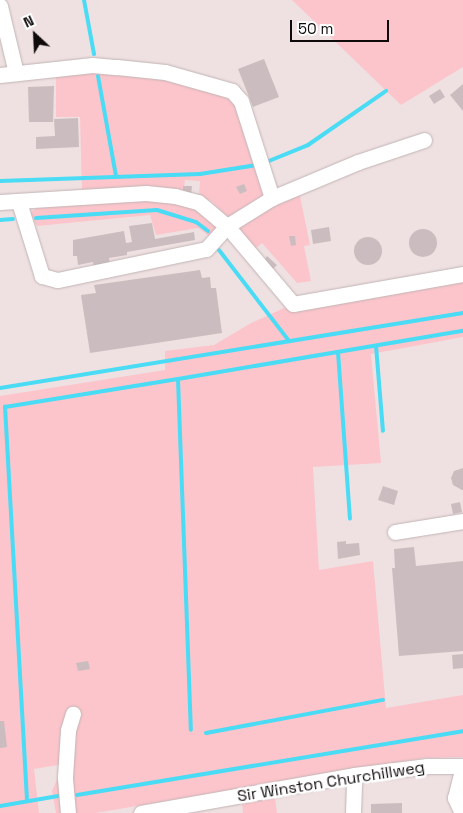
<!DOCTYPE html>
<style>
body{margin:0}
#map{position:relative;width:463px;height:813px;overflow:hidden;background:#efe1e2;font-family:"Space Grotesk",sans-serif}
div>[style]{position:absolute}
.green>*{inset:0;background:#fbc5cb}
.stream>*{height:4px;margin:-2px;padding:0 2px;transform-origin:2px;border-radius:2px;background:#4adbf5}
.building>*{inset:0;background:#cbbdbf}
.round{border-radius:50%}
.roads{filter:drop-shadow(0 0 1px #c2b4b5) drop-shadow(0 0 1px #c2b4b5)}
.minor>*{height:15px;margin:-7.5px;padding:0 7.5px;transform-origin:7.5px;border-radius:7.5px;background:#fff}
span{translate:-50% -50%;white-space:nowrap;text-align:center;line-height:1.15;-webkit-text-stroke:5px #fff;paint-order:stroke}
.street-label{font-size:16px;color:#0f0b0b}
.north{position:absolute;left:10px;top:10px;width:50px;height:50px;-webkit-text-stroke:4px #fff;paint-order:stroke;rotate:335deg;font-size:14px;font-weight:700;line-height:20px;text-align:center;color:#0f0b0b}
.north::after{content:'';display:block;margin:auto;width:18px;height:22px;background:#0f0b0b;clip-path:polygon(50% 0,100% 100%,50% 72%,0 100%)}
.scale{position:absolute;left:290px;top:20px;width:99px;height:22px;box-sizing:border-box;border:2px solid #0f0b0b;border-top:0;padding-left:6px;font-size:15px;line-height:18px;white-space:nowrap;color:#0f0b0b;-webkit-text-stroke:4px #fff;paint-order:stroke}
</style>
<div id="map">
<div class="green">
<div style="clip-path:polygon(292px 0,463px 0,463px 67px,401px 105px)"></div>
<div style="clip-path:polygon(117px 69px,231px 92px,270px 197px,231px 220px,211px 201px,199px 196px,200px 181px,185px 180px,183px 192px,82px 192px,80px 117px,56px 117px,56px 72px)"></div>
<div style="clip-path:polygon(299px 191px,310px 245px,304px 246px,311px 281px,297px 283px,262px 243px,256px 248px,235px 225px)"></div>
<div style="clip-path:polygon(130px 200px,169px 201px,194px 207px,214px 220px,217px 228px,209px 236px,198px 228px,156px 235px,150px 215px,37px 226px,30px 213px,40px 205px)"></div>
<div style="clip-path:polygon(463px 280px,463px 337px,371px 354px,381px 463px,313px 467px,319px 570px,373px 561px,386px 708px,463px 695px,463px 757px,424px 758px,95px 813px,56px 813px,52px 791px,64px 764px,34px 769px,39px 813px,0 813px,0 396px,165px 370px,165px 351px,214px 345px,251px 323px,284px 308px,339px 303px)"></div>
<div style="clip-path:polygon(275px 798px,277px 813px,243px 813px,242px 803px)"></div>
</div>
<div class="stream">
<div style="left:84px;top:0;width:55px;rotate:79.5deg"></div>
<div style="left:98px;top:76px;width:102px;rotate:79.8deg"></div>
<div style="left:264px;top:163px;width:48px;rotate:-22.2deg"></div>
<div style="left:308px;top:145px;width:95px;rotate:-34.7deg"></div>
<div style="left:0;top:181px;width:200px;rotate:-2deg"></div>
<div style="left:200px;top:174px;width:58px;rotate:-9deg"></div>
<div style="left:36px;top:218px;width:121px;rotate:-3.8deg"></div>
<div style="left:157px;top:210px;width:41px;rotate:17.1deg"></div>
<div style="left:196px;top:222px;width:15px;rotate:37deg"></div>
<div style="left:0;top:220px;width:13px;rotate:-4deg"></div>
<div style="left:219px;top:250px;width:115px;rotate:52.4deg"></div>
<div style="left:376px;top:346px;width:85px;rotate:85.3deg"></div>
<div style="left:338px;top:352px;width:167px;rotate:85.9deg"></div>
<div style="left:178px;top:379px;width:289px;rotate:-9.6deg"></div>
<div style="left:0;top:388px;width:469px;rotate:-9.2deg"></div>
<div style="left:206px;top:733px;width:180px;rotate:-10.6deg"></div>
<div style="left:77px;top:795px;width:391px;rotate:-9.4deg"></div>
<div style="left:27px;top:800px;width:394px;rotate:-93.2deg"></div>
<div style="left:5px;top:407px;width:175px;rotate:-9.2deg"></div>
<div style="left:178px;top:379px;width:351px;rotate:87.9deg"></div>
<div style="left:0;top:806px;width:59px;rotate:-9.8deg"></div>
</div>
<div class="building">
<div style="clip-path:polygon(264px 59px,279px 97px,253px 107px,238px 69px)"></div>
<div style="clip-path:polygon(463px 84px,463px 111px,450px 95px)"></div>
<div style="clip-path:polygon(54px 86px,53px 122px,29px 122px,28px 87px)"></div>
<div style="clip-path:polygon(440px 89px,445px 97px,434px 104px,429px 96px)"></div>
<div style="clip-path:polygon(78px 118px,79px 147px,36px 149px,36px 137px,55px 136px,54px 119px)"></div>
<div style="clip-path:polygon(244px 184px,247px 191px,240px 194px,236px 187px)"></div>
<div style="clip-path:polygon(183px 186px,192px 186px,191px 195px,183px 194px)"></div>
<div style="clip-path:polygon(152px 223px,155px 239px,194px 232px,195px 240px,127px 252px,127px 255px,109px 258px,110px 264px,94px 267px,93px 262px,78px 265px,77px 256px,73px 256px,73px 240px,124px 231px,126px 243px,132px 242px,129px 226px)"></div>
<div style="clip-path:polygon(329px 227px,331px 241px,313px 244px,311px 230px)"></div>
<div class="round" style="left:409px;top:229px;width:28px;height:28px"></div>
<div style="clip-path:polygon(289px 236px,295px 236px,296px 245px,291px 246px)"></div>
<div class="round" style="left:354px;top:237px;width:28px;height:28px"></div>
<div style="clip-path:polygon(267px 256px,277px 265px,272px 270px,263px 262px)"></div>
<div style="clip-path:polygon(200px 270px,202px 278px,210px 277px,211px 288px,216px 288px,222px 333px,90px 353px,81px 295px,96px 293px,94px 285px)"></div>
<div style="clip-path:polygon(463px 468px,463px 490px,462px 490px,453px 485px,451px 478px,454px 471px)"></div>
<div style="clip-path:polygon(383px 486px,398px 491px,394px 505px,378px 500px)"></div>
<div style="clip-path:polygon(460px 502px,462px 512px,453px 514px,451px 504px)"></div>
<div style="clip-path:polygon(346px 541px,346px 544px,359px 543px,360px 555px,338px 559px,337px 542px)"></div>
<div style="clip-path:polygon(414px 547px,416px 566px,463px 561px,463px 651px,399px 656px,392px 568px,395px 568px,394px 549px)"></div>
<div style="clip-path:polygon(463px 654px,463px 668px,453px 669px,452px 655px)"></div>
<div style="clip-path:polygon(88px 661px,90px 669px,78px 671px,76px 663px)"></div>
<div style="clip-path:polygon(0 721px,4px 721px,7px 747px,0 748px)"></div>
<div style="clip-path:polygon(402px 803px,402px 813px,371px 813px,371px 804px)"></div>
</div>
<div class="roads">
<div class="minor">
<div style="left:0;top:6px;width:69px;rotate:76.6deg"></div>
<div style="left:0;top:75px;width:93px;rotate:-6.2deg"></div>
<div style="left:92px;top:65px;width:25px;rotate:5deg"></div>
<div style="left:117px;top:67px;width:48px;rotate:5.9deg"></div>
<div style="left:165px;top:72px;width:70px;rotate:15.8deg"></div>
<div style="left:232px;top:91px;width:13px;rotate:48deg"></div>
<div style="left:241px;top:101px;width:102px;rotate:72.3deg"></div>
<div style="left:424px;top:140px;width:70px;rotate:161.6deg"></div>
<div style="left:358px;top:162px;width:93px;rotate:157.3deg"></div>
<div style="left:272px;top:198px;width:53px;rotate:148.1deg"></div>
<div style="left:227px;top:226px;width:102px;rotate:49.8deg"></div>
<div style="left:293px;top:304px;width:173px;rotate:-10deg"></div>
<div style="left:0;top:202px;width:146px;rotate:-3.5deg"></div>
<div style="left:146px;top:193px;width:29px;rotate:6deg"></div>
<div style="left:175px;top:196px;width:24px;rotate:15deg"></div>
<div style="left:198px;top:202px;width:38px;rotate:40deg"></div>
<div style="left:227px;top:226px;width:31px;rotate:132deg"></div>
<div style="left:206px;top:249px;width:152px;rotate:168.2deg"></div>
<div style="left:57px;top:280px;width:16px;rotate:-165deg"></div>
<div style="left:42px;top:276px;width:77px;rotate:-107.3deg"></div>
<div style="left:395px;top:532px;width:69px;rotate:-9.2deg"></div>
<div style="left:68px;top:813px;width:36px;rotate:-95deg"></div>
<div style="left:65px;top:777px;width:47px;rotate:-86.3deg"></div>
<div style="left:68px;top:730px;width:17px;rotate:-73deg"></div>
<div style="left:141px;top:813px;width:216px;rotate:-10.1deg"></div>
<div style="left:354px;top:775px;width:74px;rotate:-7deg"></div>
<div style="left:427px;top:766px;width:36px"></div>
<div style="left:353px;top:813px;width:38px;rotate:-88deg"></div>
<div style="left:462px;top:813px;width:17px;rotate:-115deg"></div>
<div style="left:455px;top:798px;width:33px;rotate:-76deg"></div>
</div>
</div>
<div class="street-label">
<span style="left:331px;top:782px;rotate:-9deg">Sir Winston Churchillweg</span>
</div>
<div class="north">N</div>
<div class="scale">50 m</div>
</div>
